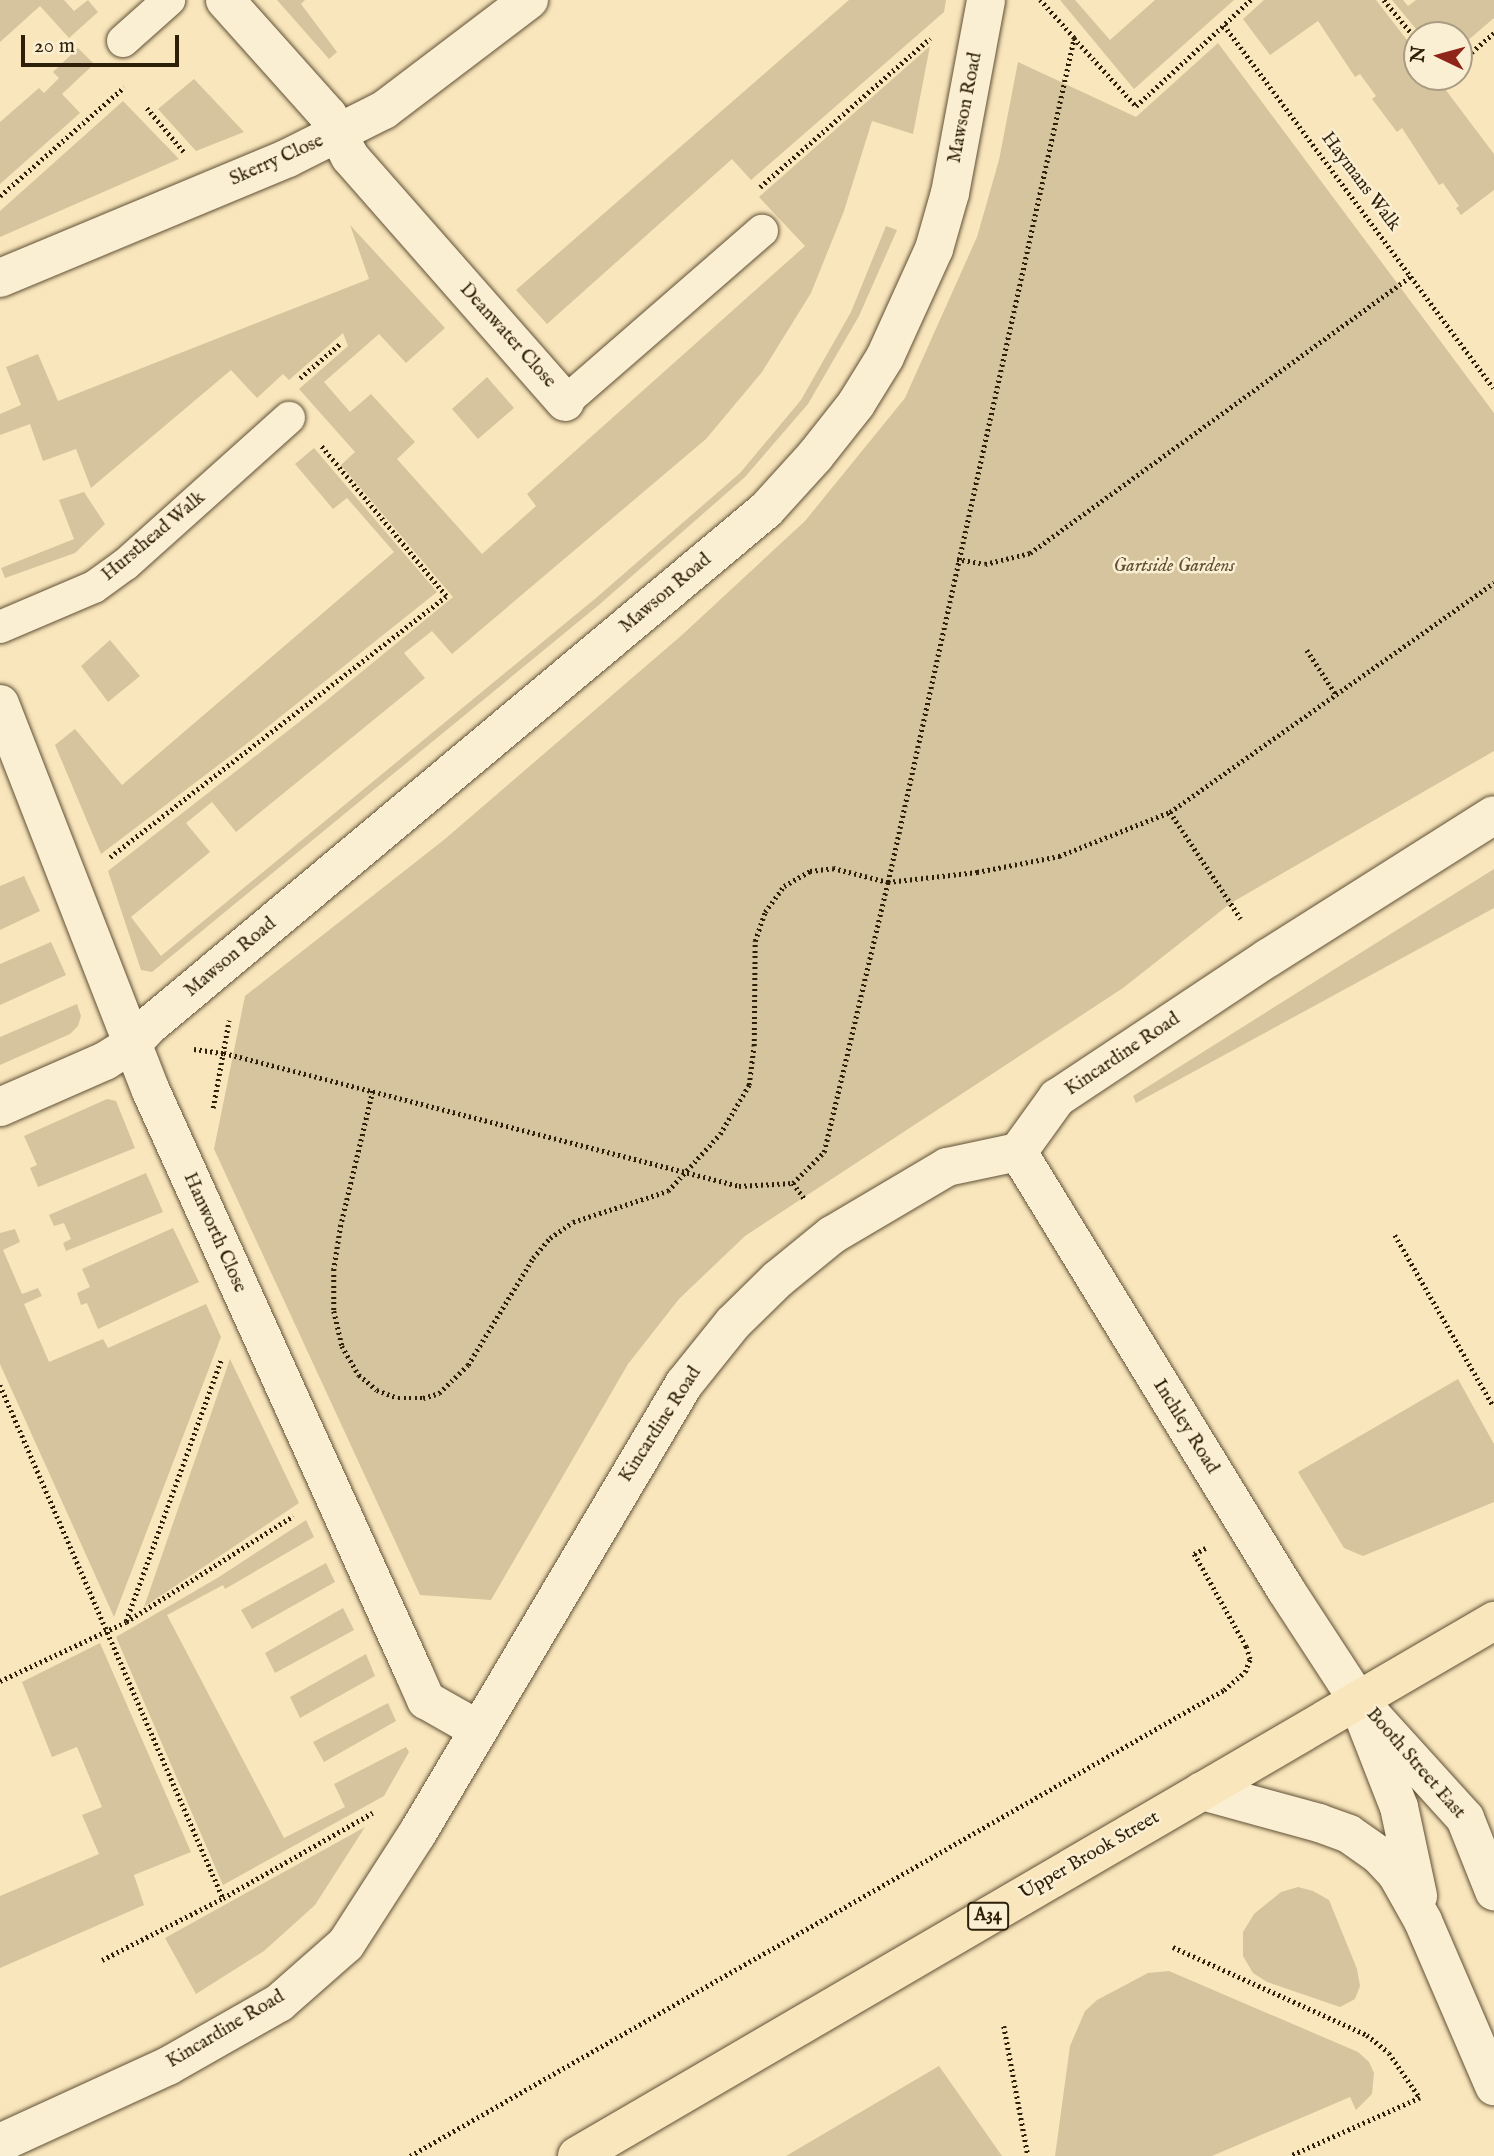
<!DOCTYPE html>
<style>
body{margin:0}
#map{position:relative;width:1494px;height:2156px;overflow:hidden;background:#f9e6bc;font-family:"IM FELL English",serif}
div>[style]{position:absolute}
.green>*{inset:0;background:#d6c49e}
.path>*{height:4.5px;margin-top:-2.25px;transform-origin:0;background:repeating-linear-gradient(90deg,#2e1f09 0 2px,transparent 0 5.5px)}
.roads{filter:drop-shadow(0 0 2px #615136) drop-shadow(0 0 2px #615136)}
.lane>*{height:32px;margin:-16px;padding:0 16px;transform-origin:16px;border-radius:16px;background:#fbefd3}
.street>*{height:38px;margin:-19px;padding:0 19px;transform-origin:19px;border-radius:19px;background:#fbefd3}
.secondary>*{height:38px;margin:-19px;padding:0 19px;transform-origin:19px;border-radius:19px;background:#fbefd3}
.highway>*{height:38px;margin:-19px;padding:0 19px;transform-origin:19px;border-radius:19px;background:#f9e6bc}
span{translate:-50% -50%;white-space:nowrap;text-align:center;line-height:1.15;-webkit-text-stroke:5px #fbefd3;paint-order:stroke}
.shield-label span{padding:2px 5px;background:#fbefd3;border:2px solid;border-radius:5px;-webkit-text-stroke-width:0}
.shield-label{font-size:18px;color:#2e1f09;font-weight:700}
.street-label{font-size:19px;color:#2e1f09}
.park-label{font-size:19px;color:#605136;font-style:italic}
.north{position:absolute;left:1403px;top:21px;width:70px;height:70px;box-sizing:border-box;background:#fbefd3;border:2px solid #a99c82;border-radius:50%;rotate:275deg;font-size:19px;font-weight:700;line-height:28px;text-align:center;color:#2e1f09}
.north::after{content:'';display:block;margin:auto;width:24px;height:32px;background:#8f2418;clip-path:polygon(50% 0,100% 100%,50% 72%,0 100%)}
.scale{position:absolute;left:21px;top:35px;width:158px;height:32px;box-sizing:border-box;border:4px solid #2e1f09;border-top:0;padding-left:9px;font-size:21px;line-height:24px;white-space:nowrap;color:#2e1f09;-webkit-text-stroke:5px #fbefd3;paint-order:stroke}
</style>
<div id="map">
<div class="green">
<div style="clip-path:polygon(0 0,64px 0,74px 11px,88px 0,98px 12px,69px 38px,40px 6px,0 42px)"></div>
<div style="clip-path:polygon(277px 0,305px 0,301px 4px,337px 52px,329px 59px)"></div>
<div style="clip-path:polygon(849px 0,946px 0,944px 12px,751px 180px,732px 159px,547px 324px,516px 290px)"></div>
<div style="clip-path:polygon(1060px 0,1075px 0,1110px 40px,1155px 0,1234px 0,1134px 89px)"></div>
<div style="clip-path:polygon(1264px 0,1376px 0,1417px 53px,1417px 77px,1436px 77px,1494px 154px,1494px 190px,1461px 215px,1456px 208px,1459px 206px,1443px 183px,1439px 185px,1402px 128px,1397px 132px,1372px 99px,1376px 96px,1360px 74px,1355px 77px,1318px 21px,1270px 55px,1243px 19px)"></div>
<div style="clip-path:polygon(1392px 0,1403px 0,1408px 6px,1416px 0,1494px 0,1494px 18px,1459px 48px,1459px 35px,1421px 35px)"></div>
<div style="clip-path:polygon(1218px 43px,1494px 413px,1494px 751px,1231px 903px,1123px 988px,745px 1236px,679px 1299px,628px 1364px,491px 1600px,420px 1595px,214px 1149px,245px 996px,445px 839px,682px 635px,805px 521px,905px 398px,977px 237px,999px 160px,1018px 62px,1136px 117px)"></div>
<div style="clip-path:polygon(930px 46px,913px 134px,872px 121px,844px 211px,811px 293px,762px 372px,706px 439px,452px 654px,432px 631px,404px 653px,425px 678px,236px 832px,212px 802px,186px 823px,210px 852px,131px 917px,161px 956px,596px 598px,740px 473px,801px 400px,851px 312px,886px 226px,897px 230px,859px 316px,808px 404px,745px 477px,600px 604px,152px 972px,141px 970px,108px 871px,326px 701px,453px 597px,341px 465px,355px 452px,299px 389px,348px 346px,343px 333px,289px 380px,283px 374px,257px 398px,231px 370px,91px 488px,76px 449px,43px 461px,30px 424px,0 435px,0 414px,21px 405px,6px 367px,38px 354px,58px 401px,369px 279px,350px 225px,445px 328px,406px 363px,379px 334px,324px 382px,350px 412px,371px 394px,415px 442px,397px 459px,482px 554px,536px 506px,527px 494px,805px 246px,759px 197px)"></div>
<div style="clip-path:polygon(78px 48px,94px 64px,62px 94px,80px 113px,0 184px,0 122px,39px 88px,44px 93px,59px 78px,53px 72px)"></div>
<div style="clip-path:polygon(194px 79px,244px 132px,196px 151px,158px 109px)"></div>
<div style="clip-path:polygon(123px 101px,179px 159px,0 237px,0 211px)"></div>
<div style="clip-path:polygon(487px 377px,514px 408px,478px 439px,452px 409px)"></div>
<div style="clip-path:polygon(314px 448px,437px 592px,245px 745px,101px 854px,55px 745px,75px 729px,122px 785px,394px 552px,347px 498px,333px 509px,295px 464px)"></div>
<div style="clip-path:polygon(84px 492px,105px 524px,75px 553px,5px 578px,1px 568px,74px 539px,59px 500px)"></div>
<div style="clip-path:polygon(110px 640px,140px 676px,108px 702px,81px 666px)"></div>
<div style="clip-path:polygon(1494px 869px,1494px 908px,1136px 1103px,1133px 1096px)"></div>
<div style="clip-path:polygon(24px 876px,40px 911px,0 930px,0 886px)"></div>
<div style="clip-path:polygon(51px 942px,66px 975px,0 1005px,0 964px)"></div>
<div style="clip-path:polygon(77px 1004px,81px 1016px,78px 1026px,70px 1034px,0 1065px,0 1037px)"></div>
<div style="clip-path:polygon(107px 1099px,116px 1101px,135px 1148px,38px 1187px,30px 1168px,37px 1165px,24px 1136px)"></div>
<div style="clip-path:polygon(146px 1173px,163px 1212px,66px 1251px,63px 1243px,71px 1239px,64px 1223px,54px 1226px,49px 1215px)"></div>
<div style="clip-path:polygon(173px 1228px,199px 1282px,98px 1329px,87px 1303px,81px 1305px,77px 1293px,90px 1287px,82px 1269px)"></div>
<div style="clip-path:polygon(15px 1229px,20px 1242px,3px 1250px,22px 1294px,38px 1288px,42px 1296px,24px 1304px,49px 1362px,103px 1339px,108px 1348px,206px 1304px,221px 1337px,114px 1617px,0 1364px,0 1233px)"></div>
<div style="clip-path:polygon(230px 1359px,299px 1503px,144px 1607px)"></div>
<div style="clip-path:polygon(1458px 1379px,1494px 1444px,1494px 1502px,1363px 1556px,1344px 1548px,1298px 1472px)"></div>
<div style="clip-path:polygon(306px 1520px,314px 1537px,225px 1589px,223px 1585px,167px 1615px,284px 1838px,345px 1807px,334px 1784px,406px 1747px,409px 1752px,384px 1796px,223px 1885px,116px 1637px,219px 1577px)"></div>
<div style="clip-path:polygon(326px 1563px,335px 1582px,252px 1629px,241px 1610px)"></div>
<div style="clip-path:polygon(343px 1608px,354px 1630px,275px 1673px,265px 1653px)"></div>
<div style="clip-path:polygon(100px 1643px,191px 1852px,134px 1875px,144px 1905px,0 1968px,0 1896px,99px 1854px,82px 1815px,102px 1807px,77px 1747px,52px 1757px,22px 1682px)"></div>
<div style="clip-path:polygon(366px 1654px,375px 1676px,300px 1718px,290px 1697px)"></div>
<div style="clip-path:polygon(388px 1703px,396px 1721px,324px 1762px,313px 1742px)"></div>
<div style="clip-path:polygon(365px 1827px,315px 1905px,264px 1951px,196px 1994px,165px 1938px)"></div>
<div style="clip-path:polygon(1298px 1887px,1313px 1891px,1329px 1900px,1357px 1969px,1360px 1986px,1355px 1999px,1340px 2007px,1267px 1982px,1253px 1973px,1243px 1956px,1243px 1932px,1254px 1914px,1281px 1892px)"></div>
<div style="clip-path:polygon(1169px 1971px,1358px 2052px,1369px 2062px,1374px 2073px,1372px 2094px,1356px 2110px,1350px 2097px,1212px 2156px,1055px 2156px,1070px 2046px,1085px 2011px,1097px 2000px,1148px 1973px)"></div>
<div style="clip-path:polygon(939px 2066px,1002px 2156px,786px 2156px)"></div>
</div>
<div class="path">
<div style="left:1251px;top:0;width:37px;rotate:137deg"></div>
<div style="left:1224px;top:25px;width:452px;rotate:53.4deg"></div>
<div style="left:1384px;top:0;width:52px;rotate:50.5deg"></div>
<div style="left:1074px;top:38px;width:92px;rotate:47.6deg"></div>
<div style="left:1136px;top:106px;width:120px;rotate:-42.6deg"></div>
<div style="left:1459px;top:63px;width:46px;rotate:-40.6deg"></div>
<div style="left:147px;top:108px;width:57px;rotate:49.9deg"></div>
<div style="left:760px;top:187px;width:226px;rotate:-41.2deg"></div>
<div style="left:0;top:196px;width:165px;rotate:-41.3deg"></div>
<div style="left:300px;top:378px;width:54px;rotate:-40.5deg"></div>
<div style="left:957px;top:559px;width:28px;rotate:10deg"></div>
<div style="left:985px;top:564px;width:46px;rotate:-13.7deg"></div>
<div style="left:1030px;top:553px;width:472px;rotate:-36deg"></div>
<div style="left:1307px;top:650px;width:55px;rotate:56.9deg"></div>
<div style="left:1170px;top:812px;width:128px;rotate:56.4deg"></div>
<div style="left:110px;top:857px;width:425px;rotate:-37.8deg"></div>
<div style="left:446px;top:596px;width:195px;rotate:-129.8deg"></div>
<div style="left:194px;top:1049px;width:30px;rotate:8deg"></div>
<div style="left:224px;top:1053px;width:532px;rotate:14.48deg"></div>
<div style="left:739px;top:1186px;width:54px;rotate:-3.2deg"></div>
<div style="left:793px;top:1183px;width:19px;rotate:54deg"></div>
<div style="left:373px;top:1091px;width:138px;rotate:103.4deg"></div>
<div style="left:341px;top:1225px;width:45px;rotate:99deg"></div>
<div style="left:334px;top:1269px;width:42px;rotate:90deg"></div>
<div style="left:334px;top:1311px;width:36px;rotate:77deg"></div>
<div style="left:342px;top:1346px;width:34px;rotate:60deg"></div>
<div style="left:359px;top:1375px;width:23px;rotate:40deg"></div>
<div style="left:377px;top:1390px;width:22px;rotate:21deg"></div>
<div style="left:398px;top:1398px;width:25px"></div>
<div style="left:423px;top:1398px;width:17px;rotate:-17deg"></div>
<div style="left:439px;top:1393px;width:40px;rotate:-44deg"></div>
<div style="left:468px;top:1365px;width:125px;rotate:-58.7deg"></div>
<div style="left:533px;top:1258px;width:26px;rotate:-50deg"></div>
<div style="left:550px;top:1238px;width:28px;rotate:-35deg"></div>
<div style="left:573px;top:1222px;width:100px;rotate:-18.1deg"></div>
<div style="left:668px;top:1191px;width:77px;rotate:-47.6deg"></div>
<div style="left:720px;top:1134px;width:57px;rotate:-59.4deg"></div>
<div style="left:749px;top:1085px;width:39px;rotate:-83deg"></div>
<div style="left:754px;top:1046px;width:105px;rotate:-89.5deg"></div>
<div style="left:755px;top:941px;width:31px;rotate:-71deg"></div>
<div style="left:765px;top:912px;width:32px;rotate:-54deg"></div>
<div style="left:784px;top:886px;width:30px;rotate:-30deg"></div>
<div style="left:810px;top:871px;width:23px;rotate:-7deg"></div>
<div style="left:833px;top:868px;width:57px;rotate:14.3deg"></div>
<div style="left:888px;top:882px;width:90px;rotate:-6.4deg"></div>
<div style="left:977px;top:872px;width:84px;rotate:-11deg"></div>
<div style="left:1059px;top:856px;width:119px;rotate:-21.6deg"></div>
<div style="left:1170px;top:812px;width:397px;rotate:-35.3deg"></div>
<div style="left:213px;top:1108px;width:89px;rotate:-79.7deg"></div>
<div style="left:793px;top:1183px;width:44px;rotate:-45deg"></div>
<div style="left:824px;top:1152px;width:277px;rotate:-76.7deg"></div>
<div style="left:888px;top:882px;width:864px;rotate:-77.57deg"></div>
<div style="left:1074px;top:38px;width:51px;rotate:-131.8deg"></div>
<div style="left:1395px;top:1235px;width:198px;rotate:60.1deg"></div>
<div style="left:0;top:1385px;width:559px;rotate:66.51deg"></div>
<div style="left:223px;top:1898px;width:172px;rotate:-29.7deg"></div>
<div style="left:126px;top:1621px;width:278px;rotate:-70deg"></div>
<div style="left:0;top:1681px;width:139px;rotate:-25.1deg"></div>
<div style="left:126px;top:1622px;width:198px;rotate:-32.4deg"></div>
<div style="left:1173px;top:1947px;width:213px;rotate:24.4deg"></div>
<div style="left:1367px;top:2035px;width:28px;rotate:39deg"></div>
<div style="left:1389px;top:2053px;width:55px;rotate:55.4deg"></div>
<div style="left:1420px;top:2098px;width:141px;rotate:155.8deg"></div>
<div style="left:102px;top:1960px;width:136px;rotate:-27.1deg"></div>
<div style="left:1004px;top:2026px;width:132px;rotate:79.5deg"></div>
<div style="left:410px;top:2156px;width:938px;rotate:-29.79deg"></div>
<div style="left:1224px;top:1690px;width:28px;rotate:-41deg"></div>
<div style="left:1245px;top:1672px;width:14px;rotate:-69deg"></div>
<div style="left:1250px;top:1659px;width:13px;rotate:-108deg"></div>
<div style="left:1246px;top:1647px;width:107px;rotate:-119.2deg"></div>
<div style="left:1194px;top:1554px;width:13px;rotate:-27deg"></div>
</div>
<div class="roads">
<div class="lane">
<div style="left:123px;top:41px;width:62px;rotate:-41.7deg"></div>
<div style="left:565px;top:402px;width:261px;rotate:-41deg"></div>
<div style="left:0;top:627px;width:102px;rotate:-23.1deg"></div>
<div style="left:94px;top:587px;width:39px;rotate:-36deg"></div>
<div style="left:126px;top:564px;width:219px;rotate:-41.9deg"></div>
</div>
<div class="street">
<div style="left:225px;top:0;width:154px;rotate:48.2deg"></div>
<div style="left:328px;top:115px;width:47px;rotate:62.4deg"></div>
<div style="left:350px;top:157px;width:326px;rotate:48.7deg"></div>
<div style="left:0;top:278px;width:312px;rotate:-22.6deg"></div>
<div style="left:288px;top:158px;width:107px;rotate:-26.6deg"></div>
<div style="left:384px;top:110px;width:182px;rotate:-37.2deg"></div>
<div style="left:0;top:704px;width:415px;rotate:68.7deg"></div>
<div style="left:151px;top:1091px;width:639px;rotate:65.68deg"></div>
<div style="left:414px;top:1673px;width:30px;rotate:66deg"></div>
<div style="left:426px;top:1700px;width:59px;rotate:29.6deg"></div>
<div style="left:0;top:1107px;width:115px;rotate:-23.7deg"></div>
<div style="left:105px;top:1061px;width:32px;rotate:-32deg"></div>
<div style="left:132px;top:1044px;width:26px;rotate:-47deg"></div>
<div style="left:150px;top:1025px;width:803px;rotate:-39.9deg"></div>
<div style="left:766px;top:510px;width:73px;rotate:-47.8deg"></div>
<div style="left:815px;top:456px;width:66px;rotate:-51.7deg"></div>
<div style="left:856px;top:404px;width:55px;rotate:-58.3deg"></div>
<div style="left:885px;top:357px;width:119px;rotate:-65.6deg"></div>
<div style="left:934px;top:249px;width:58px;rotate:-74.1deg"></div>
<div style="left:950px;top:193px;width:196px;rotate:-79.4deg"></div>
<div style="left:1018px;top:1152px;width:513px;rotate:58.54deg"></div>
<div style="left:1286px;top:1590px;width:130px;rotate:56.9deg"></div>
<div style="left:0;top:2143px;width:185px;rotate:-24.6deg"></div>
<div style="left:168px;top:2066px;width:128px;rotate:-29.6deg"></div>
<div style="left:279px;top:2003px;width:89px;rotate:-41.4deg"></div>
<div style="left:346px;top:1944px;width:131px;rotate:-57.2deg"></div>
<div style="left:417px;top:1834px;width:523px;rotate:-59.32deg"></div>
<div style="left:684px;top:1384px;width:78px;rotate:-51.2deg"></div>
<div style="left:733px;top:1323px;width:63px;rotate:-44.4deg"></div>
<div style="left:778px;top:1279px;width:70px;rotate:-39.2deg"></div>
<div style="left:832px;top:1235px;width:134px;rotate:-30.6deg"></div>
<div style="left:947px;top:1167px;width:73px;rotate:-11.9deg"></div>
<div style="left:1018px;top:1152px;width:67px;rotate:-54.2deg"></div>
<div style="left:1057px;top:1098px;width:253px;rotate:-33.6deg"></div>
<div style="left:1268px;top:958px;width:267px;rotate:-32.3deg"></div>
</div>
<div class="secondary">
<div style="left:1357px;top:1699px;width:161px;rotate:47.8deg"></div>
<div style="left:1465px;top:1818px;width:79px;rotate:68.3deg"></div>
<div style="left:1365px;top:1720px;width:93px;rotate:68.7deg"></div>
<div style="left:1399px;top:1807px;width:91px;rotate:77.9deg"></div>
<div style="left:1202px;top:1791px;width:121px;rotate:15.3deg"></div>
<div style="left:1319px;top:1823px;width:32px;rotate:20deg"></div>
<div style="left:1349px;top:1834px;width:35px;rotate:35deg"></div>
<div style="left:1378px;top:1854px;width:26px;rotate:47deg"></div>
<div style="left:1396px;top:1873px;width:55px;rotate:60.6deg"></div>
<div style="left:1423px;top:1921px;width:180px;rotate:66.7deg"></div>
</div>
<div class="highway">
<div style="left:577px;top:2156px;width:1062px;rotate:-30.26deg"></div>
</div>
</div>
<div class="shield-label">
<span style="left:988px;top:1916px">A34</span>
</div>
<div class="street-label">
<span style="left:966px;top:108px;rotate:-79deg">Mawson Road</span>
<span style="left:277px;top:161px;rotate:-24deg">Skerry Close</span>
<span style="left:1360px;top:182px;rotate:53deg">Haymans Walk</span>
<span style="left:507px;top:336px;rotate:48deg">Deanwater Close</span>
<span style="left:154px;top:537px;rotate:-40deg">Hursthead Walk</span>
<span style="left:666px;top:594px;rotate:-40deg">Mawson Road</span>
<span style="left:231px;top:958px;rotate:-40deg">Mawson Road</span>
<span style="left:1123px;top:1055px;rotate:-34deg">Kincardine Road</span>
<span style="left:214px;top:1233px;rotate:66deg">Hanworth Close</span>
<span style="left:661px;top:1425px;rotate:-57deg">Kincardine Road</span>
<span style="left:1185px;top:1427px;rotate:58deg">Inchley Road</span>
<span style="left:1415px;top:1764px;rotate:49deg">Booth Street East</span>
<span style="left:1090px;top:1856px;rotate:-30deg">Upper Brook Street</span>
<span style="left:226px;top:2030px;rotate:-31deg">Kincardine Road</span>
</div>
<div class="park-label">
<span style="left:1174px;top:567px">Gartside Gardens</span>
</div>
<div class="north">N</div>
<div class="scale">20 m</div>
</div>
